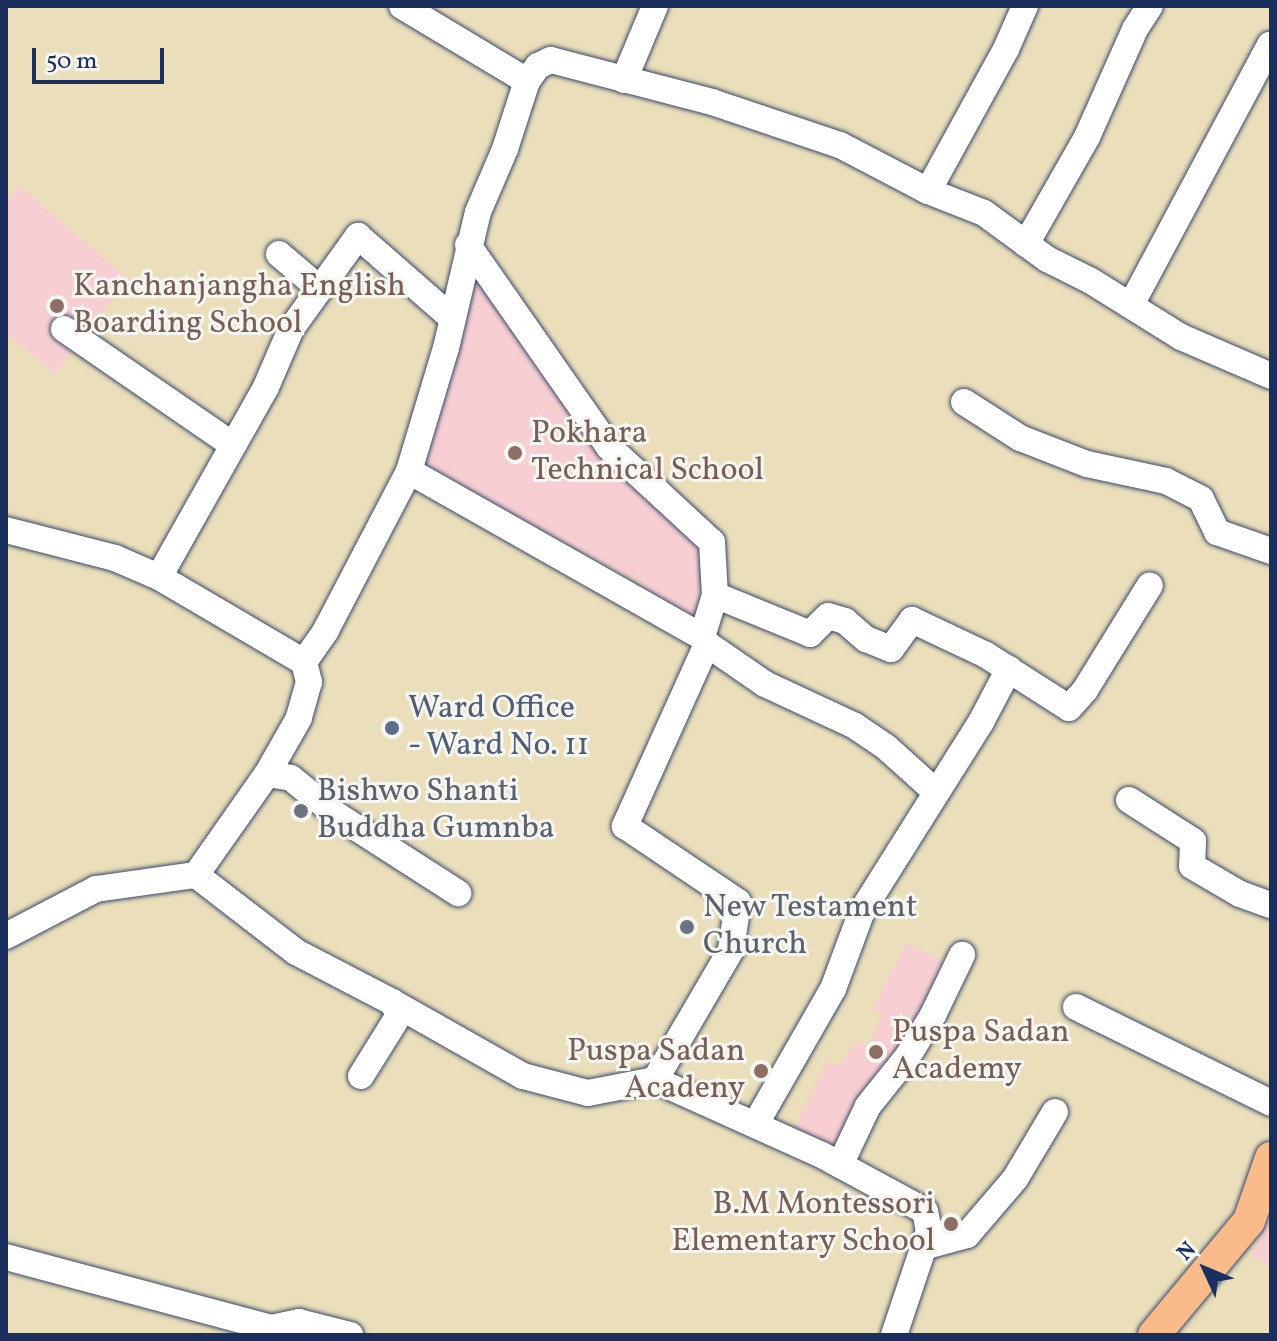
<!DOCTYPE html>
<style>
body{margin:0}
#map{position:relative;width:1277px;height:1341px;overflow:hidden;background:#eadfba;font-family:Vollkorn,serif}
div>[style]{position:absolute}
.built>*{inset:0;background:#f7cfd2}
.roads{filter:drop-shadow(0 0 2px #3a496c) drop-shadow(0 0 2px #3a496c)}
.minor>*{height:26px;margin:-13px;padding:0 13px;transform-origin:13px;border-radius:13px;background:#fff}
.major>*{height:32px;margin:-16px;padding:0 16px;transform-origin:16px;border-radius:16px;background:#fabb8b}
.dots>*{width:22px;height:22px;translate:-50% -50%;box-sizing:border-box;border:4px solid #f6f6f2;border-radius:50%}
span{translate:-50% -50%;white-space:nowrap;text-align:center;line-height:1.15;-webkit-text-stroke:6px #f6f6f2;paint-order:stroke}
.education-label{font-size:32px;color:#785e54}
.left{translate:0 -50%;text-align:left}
.right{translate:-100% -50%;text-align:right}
.service-label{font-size:32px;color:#4e5e75}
.worship-label{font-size:32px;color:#5b616d}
.frame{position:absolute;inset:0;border:8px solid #1b2f5e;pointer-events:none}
.north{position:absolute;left:1165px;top:1229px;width:80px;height:80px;-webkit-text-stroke:6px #f6f6f2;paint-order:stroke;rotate:314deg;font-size:22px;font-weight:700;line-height:32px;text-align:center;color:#1b2f5e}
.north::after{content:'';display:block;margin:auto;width:28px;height:36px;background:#1b2f5e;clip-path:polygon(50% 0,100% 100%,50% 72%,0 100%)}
.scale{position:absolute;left:32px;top:48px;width:132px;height:36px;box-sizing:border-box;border:4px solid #1b2f5e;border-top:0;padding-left:10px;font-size:24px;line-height:28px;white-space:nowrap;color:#1b2f5e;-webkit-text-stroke:6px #f6f6f2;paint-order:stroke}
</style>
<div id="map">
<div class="built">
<div style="clip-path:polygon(19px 185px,128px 279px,55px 374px,6px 333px,6px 201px)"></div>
<div style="clip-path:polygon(473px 271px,702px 541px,699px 613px,684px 622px,642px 583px,418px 464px)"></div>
<div style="clip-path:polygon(906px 943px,951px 965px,839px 1154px,793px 1131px,828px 1061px,838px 1066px,857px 1040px,867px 1046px,883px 1015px,873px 1008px)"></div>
<div style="clip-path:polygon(1271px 1208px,1271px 1267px,1252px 1257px)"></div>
</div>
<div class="roads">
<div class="minor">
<div style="left:402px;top:6px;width:146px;rotate:31deg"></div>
<div style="left:624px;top:80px;width:80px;rotate:-67.3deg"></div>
<div style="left:928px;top:191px;width:162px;rotate:-61.2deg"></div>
<div style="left:1006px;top:49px;width:47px;rotate:-66.2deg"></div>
<div style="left:1026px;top:244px;width:123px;rotate:-60.3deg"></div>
<div style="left:1087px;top:137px;width:118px;rotate:-66deg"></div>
<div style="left:1135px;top:29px;width:27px;rotate:-57deg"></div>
<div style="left:468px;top:245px;width:246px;rotate:55.1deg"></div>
<div style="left:609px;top:447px;width:140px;rotate:42.7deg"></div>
<div style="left:712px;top:542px;width:53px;rotate:86.8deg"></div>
<div style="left:715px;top:595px;width:44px;rotate:107.2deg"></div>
<div style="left:702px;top:637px;width:9px;rotate:54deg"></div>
<div style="left:707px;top:644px;width:200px;rotate:114.3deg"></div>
<div style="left:625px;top:826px;width:136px;rotate:33.9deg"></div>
<div style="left:738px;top:902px;width:49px;rotate:98.3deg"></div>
<div style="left:731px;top:950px;width:151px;rotate:120.3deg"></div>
<div style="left:279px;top:254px;width:54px;rotate:40.5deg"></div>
<div style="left:1131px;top:305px;width:295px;rotate:-61.9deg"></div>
<div style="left:64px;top:329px;width:205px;rotate:34.5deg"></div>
<div style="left:964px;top:402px;width:67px;rotate:32.7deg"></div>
<div style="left:1020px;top:438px;width:72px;rotate:21.2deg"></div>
<div style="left:1087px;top:464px;width:81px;rotate:12.1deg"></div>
<div style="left:1166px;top:481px;width:39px;rotate:27deg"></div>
<div style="left:1201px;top:499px;width:37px;rotate:64deg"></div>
<div style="left:1217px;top:532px;width:57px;rotate:19.4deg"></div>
<div style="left:409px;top:471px;width:337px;rotate:29.5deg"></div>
<div style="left:6px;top:530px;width:113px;rotate:14.4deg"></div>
<div style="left:115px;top:558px;width:48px;rotate:23.4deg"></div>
<div style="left:159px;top:577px;width:168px;rotate:30.4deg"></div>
<div style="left:304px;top:662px;width:21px;rotate:76deg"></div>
<div style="left:309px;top:682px;width:37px;rotate:106deg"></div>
<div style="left:299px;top:718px;width:64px;rotate:119.7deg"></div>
<div style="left:267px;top:774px;width:123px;rotate:125.1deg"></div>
<div style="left:159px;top:577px;width:218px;rotate:-60.6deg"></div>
<div style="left:266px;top:387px;width:63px;rotate:-66.7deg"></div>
<div style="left:291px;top:329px;width:115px;rotate:-54.2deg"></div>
<div style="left:358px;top:236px;width:125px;rotate:41.1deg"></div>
<div style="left:715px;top:595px;width:103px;rotate:22.3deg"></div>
<div style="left:810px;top:634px;width:25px;rotate:-45deg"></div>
<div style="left:828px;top:616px;width:18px;rotate:16deg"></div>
<div style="left:845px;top:621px;width:28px;rotate:41deg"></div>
<div style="left:866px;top:639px;width:27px;rotate:22deg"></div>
<div style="left:891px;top:649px;width:36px;rotate:-54deg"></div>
<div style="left:912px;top:620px;width:82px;rotate:25.3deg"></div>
<div style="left:986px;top:655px;width:98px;rotate:32.6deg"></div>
<div style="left:1069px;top:708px;width:24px;rotate:-48deg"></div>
<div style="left:1085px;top:690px;width:123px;rotate:-58.2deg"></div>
<div style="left:707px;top:644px;width:70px;rotate:34.6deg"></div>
<div style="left:765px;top:684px;width:99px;rotate:25deg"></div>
<div style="left:855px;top:726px;width:37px;rotate:34deg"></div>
<div style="left:886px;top:747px;width:67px;rotate:42deg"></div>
<div style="left:304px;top:662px;width:39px;rotate:-55deg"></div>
<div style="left:326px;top:630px;width:179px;rotate:-62.4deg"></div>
<div style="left:409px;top:471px;width:128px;rotate:-73.3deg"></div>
<div style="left:446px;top:348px;width:140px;rotate:-76.8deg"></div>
<div style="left:478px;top:212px;width:69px;rotate:-66.8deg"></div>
<div style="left:505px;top:149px;width:71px;rotate:-72.1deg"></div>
<div style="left:527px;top:81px;width:19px;rotate:-54deg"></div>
<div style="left:538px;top:66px;width:14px;rotate:-25deg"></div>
<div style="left:551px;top:60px;width:166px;rotate:14.6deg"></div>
<div style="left:712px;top:102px;width:135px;rotate:18.6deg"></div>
<div style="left:840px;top:145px;width:99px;rotate:27.6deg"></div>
<div style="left:928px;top:191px;width:60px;rotate:21.4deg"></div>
<div style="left:984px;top:213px;width:78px;rotate:36.1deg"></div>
<div style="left:1047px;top:259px;width:49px;rotate:26.6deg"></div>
<div style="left:1091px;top:281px;width:106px;rotate:31.9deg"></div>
<div style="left:1181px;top:337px;width:98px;rotate:23.4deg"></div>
<div style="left:267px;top:774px;width:24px;rotate:9deg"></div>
<div style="left:291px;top:778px;width:60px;rotate:39deg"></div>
<div style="left:338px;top:816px;width:143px;rotate:32.7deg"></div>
<div style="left:1129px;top:800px;width:76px;rotate:32.6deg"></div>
<div style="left:1193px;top:841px;width:25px;rotate:92deg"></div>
<div style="left:1192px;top:866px;width:56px;rotate:30.3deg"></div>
<div style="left:1240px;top:894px;width:33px;rotate:20deg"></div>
<div style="left:6px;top:936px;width:102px;rotate:-27.6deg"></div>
<div style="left:96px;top:889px;width:101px;rotate:-8deg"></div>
<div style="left:196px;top:875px;width:126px;rotate:37.6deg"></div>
<div style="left:296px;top:952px;width:108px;rotate:27.5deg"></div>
<div style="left:392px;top:1002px;width:150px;rotate:29.5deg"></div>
<div style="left:523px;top:1076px;width:67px;rotate:14.7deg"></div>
<div style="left:588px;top:1093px;width:68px;rotate:-11deg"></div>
<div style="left:655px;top:1080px;width:181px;rotate:24.2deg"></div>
<div style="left:820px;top:1154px;width:119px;rotate:28.5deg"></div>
<div style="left:925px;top:1211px;width:20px;rotate:79deg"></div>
<div style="left:929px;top:1231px;width:110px;rotate:108.6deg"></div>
<div style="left:1076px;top:1007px;width:217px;rotate:26.2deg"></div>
<div style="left:361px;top:1076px;width:72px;rotate:-58.1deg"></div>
<div style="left:399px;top:1015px;width:15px;rotate:-118deg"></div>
<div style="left:755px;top:1125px;width:157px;rotate:-60.2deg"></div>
<div style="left:833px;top:989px;width:83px;rotate:-69.6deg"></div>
<div style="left:862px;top:911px;width:223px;rotate:-57.8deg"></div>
<div style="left:981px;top:722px;width:60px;rotate:-62.2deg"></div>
<div style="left:840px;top:1165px;width:65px;rotate:-64.6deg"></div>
<div style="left:868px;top:1106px;width:64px;rotate:-51.3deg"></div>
<div style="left:908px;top:1056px;width:48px;rotate:-58.6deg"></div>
<div style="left:933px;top:1015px;width:67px;rotate:-64.2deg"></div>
<div style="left:923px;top:1247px;width:46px;rotate:-15.3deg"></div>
<div style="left:967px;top:1235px;width:74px;rotate:-49.4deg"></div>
<div style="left:1015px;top:1179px;width:78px;rotate:-59.2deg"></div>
<div style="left:6px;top:1257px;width:274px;rotate:15deg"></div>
<div style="left:271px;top:1328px;width:29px;rotate:-12deg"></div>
<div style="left:299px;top:1322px;width:53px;rotate:14.3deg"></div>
</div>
<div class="major">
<div style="left:1154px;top:1335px;width:148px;rotate:-50.2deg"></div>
<div style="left:1249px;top:1221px;width:67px;rotate:-70.8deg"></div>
</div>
</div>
<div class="dots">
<div style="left:57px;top:306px;background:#8d6e63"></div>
<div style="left:515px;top:453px;background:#8d6e63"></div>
<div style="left:392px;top:728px;background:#5c6f8a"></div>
<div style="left:301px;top:811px;background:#6b7280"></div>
<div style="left:687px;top:927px;background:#6b7280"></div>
<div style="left:876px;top:1052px;background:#8d6e63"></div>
<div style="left:761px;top:1071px;background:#8d6e63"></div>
<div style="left:951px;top:1224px;background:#8d6e63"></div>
</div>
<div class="education-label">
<span class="left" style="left:73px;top:306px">Kanchanjangha English<br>Boarding School</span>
<span class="left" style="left:531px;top:453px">Pokhara<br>Technical School</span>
<span class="left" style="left:892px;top:1052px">Puspa Sadan<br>Academy</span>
<span class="right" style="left:745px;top:1071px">Puspa Sadan<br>Acadeny</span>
<span class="right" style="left:935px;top:1224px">B.M Montessori<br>Elementary School</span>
</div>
<div class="service-label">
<span class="left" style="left:408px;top:728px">Ward Office<br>- Ward No. 11</span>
</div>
<div class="worship-label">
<span class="left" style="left:317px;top:811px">Bishwo Shanti<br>Buddha Gumnba</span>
<span class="left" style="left:703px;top:927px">New Testament<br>Church</span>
</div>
<div class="frame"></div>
<div class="north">N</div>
<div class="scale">50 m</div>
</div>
